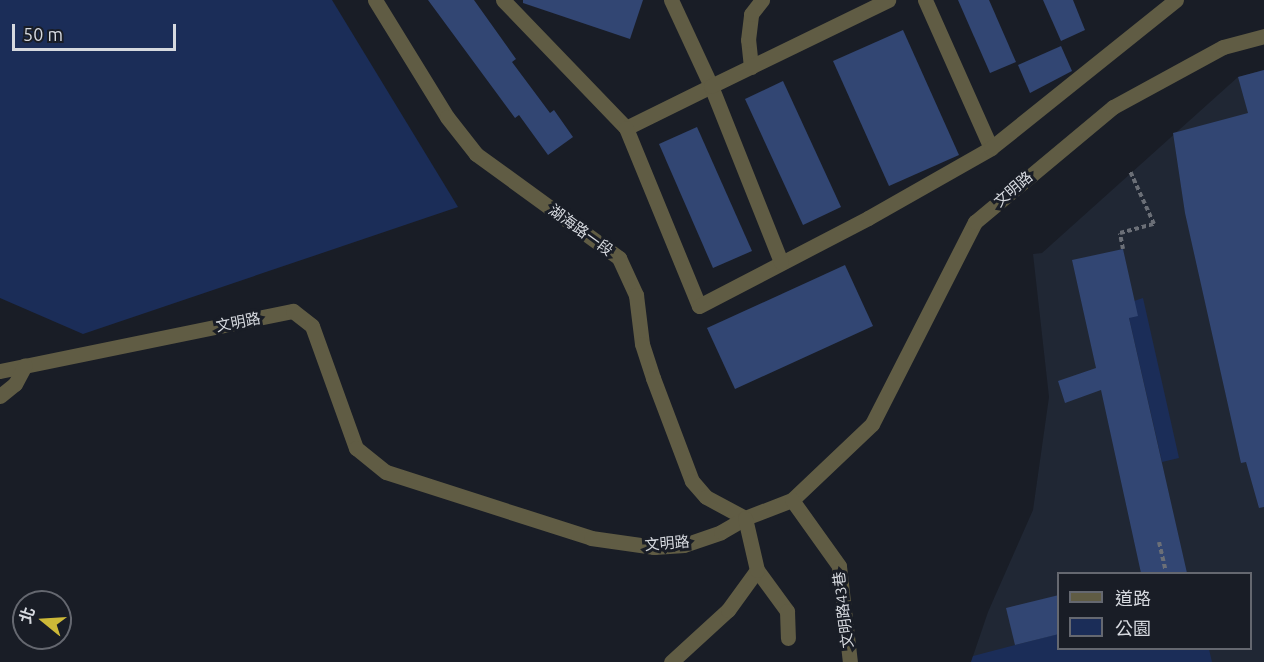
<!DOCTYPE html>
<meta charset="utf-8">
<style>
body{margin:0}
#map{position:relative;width:1264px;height:662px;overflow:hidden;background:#191d26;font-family:Ubuntu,"Noto Sans TC",sans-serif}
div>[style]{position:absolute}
.built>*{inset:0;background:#202734}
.green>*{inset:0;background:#1b2d58}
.building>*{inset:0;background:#324673}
.path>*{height:4px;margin-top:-2px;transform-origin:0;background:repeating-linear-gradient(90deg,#6b6f77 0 4.5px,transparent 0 7.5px)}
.minor>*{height:15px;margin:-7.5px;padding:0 7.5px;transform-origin:7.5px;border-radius:7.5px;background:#605c44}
span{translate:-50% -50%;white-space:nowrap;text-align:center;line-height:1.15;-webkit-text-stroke:6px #191d26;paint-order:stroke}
.street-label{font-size:15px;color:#d6d9df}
.legend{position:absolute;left:1057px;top:572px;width:195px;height:78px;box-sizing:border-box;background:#191d26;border:2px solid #656870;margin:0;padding:8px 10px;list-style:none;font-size:18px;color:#d6d9df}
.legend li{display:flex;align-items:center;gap:12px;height:30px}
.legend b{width:30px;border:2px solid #656870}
.north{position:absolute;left:12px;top:590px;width:60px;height:60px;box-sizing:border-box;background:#191d26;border:2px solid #656870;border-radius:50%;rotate:288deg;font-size:16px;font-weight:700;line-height:24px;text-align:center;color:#d6d9df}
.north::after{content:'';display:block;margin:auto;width:21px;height:27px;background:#cdb938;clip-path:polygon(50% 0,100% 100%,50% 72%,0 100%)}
.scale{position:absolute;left:12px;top:24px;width:164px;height:27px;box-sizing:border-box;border:3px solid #d6d9df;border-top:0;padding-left:8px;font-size:18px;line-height:21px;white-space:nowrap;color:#d6d9df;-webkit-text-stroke:4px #191d26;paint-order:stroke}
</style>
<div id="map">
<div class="built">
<div style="clip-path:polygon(evenodd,1264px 70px,1264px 662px,971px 662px,988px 612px,1033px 510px,1049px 397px,1033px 254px,1042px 253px,1238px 77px,1264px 70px,1058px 574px,1250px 574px,1250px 648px,1058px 648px,1058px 574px)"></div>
</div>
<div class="green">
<div style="clip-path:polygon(0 0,332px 0,458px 207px,83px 334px,0 298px)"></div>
<div style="clip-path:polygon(1143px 298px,1179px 458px,1162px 462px,1129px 318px,1134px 301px)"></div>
<div style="clip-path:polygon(1058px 634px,1058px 648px,1209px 649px,1212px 662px,971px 662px,973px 656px)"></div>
</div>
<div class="building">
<div style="clip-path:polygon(428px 0,474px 0,516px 59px,512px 62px,550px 113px,554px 110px,573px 137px,548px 155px,519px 115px,515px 118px)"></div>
<div style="clip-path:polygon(523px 0,643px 0,630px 39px,523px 3px)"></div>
<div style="clip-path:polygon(958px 0,989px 0,1016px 62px,990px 73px)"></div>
<div style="clip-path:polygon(1043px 0,1073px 0,1085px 30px,1061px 41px)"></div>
<div style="clip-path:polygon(903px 30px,959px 155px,889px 186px,833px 61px)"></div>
<div style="clip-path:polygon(1061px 46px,1072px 71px,1030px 93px,1018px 65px)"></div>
<div style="clip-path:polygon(1264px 70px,1264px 507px,1259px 508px,1246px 462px,1241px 463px,1185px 213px,1173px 133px,1248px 113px,1238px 77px)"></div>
<div style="clip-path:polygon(783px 81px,841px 207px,803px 225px,745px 99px)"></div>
<div style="clip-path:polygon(697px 127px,752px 251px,713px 268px,659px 144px)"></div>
<div style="clip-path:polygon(1123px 249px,1138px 316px,1129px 318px,1187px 573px,1141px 573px,1101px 390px,1065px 403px,1058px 381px,1096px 368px,1072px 260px)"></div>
<div style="clip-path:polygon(845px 265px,873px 326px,735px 389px,707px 328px)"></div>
<div style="clip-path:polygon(1059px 595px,1059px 634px,1015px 645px,1006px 608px)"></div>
</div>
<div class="path">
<div style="left:1123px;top:249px;width:16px;rotate:-101deg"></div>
<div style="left:1120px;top:233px;width:35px;rotate:-15deg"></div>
<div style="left:1154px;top:224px;width:58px;rotate:-114.4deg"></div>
<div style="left:1159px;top:542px;width:28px;rotate:77deg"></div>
</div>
<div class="minor">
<div style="left:375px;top:0;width:137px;rotate:58.4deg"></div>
<div style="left:447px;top:117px;width:47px;rotate:51.9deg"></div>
<div style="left:476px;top:154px;width:177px;rotate:36deg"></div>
<div style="left:619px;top:258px;width:41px;rotate:65.3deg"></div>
<div style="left:636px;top:295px;width:49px;rotate:83deg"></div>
<div style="left:642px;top:344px;width:36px;rotate:72deg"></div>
<div style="left:653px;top:378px;width:110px;rotate:69.3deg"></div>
<div style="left:692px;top:481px;width:21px;rotate:49deg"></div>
<div style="left:706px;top:497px;width:44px;rotate:28.3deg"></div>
<div style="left:503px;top:0;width:178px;rotate:46.1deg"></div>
<div style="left:626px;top:128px;width:95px;rotate:-26.3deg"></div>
<div style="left:711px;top:86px;width:95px;rotate:-114.9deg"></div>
<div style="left:925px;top:0;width:162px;rotate:66deg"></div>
<div style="left:751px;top:67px;width:27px;rotate:-96deg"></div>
<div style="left:748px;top:40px;width:26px;rotate:-83deg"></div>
<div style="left:751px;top:14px;width:18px;rotate:-52deg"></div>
<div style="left:626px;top:128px;width:192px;rotate:67.7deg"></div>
<div style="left:699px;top:306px;width:191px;rotate:-27.5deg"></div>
<div style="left:868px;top:218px;width:142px;rotate:-29.6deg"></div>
<div style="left:991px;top:148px;width:237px;rotate:-38.7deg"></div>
<div style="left:781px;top:262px;width:189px;rotate:-111.7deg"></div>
<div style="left:711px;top:86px;width:197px;rotate:-25.9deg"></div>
<div style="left:0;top:371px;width:299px;rotate:-11.6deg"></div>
<div style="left:293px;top:311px;width:24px;rotate:38deg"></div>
<div style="left:312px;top:326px;width:130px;rotate:70.2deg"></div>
<div style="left:356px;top:448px;width:38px;rotate:39deg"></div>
<div style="left:386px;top:472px;width:215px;rotate:17.8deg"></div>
<div style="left:591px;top:538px;width:64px;rotate:8.1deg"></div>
<div style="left:654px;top:547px;width:30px;rotate:-4deg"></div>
<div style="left:684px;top:545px;width:39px;rotate:-19deg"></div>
<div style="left:721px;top:532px;width:28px;rotate:-30deg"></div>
<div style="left:745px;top:518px;width:50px;rotate:-21deg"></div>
<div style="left:792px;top:500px;width:110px;rotate:-43.5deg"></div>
<div style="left:872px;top:424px;width:227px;rotate:-63deg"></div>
<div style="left:975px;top:222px;width:180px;rotate:-39.8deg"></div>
<div style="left:1113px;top:107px;width:125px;rotate:-28.6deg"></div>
<div style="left:1223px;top:47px;width:42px;rotate:-15deg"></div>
<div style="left:0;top:396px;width:19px;rotate:-39deg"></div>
<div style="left:15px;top:384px;width:21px;rotate:-62deg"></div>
<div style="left:792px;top:500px;width:81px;rotate:54.5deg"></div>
<div style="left:839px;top:566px;width:97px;rotate:83.5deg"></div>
<div style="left:757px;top:570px;width:51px;rotate:53.8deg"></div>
<div style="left:787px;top:611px;width:27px;rotate:88deg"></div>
<div style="left:671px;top:662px;width:77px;rotate:-42.4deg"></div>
<div style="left:728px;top:610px;width:49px;rotate:-54.1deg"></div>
<div style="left:757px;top:570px;width:53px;rotate:-103deg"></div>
</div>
<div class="street-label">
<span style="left:1013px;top:189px;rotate:-41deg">文明路</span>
<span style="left:581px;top:230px;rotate:36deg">湖海路一段</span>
<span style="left:238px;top:322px;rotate:-11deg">文明路</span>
<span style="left:667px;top:543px;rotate:-5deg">文明路</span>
<span style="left:843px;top:610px;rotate:-97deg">文明路43巷</span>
</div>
<ul class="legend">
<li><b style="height:8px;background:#605c44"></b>道路</li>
<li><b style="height:16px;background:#1b2d58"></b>公園</li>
</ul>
<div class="north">北</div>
<div class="scale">50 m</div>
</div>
